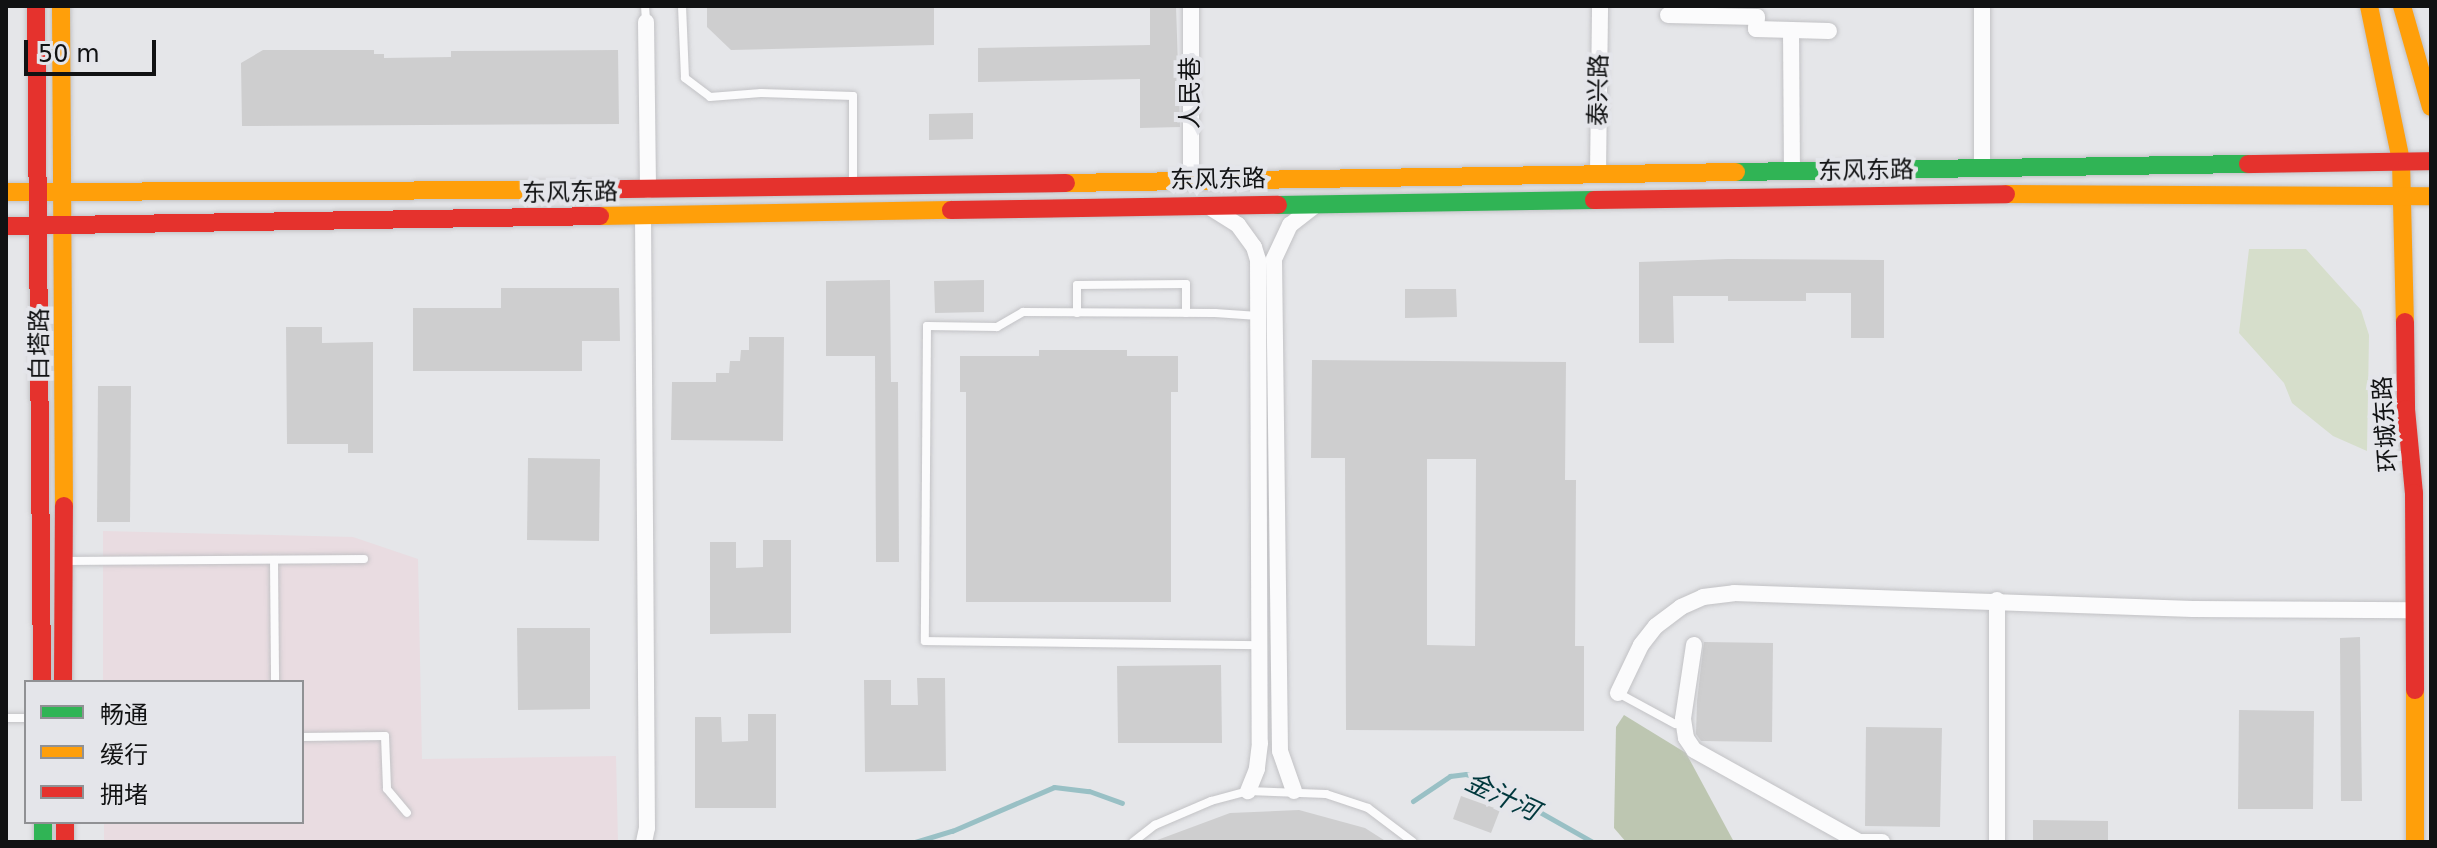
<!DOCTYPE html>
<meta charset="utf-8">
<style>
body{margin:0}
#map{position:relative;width:2437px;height:848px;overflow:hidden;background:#e5e6e9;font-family:"DejaVu Sans","Noto Sans SC",sans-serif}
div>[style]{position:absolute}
.commercial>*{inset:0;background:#e9dce1}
.green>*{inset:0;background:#d6decb}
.forest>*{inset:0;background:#bdc6b1}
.stream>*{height:5px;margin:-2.5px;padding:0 2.5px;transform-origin:2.5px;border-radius:2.5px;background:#99c0c5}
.building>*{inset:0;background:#cececf}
.roads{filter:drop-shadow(0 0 2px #c2c2c5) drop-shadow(0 0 2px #c2c2c5)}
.lane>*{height:8px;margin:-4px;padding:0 4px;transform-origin:4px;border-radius:4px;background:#fbfbfc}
.street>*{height:16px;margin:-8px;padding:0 8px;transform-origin:8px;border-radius:8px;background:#fbfbfc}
.fast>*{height:18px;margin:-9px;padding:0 9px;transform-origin:9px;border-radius:9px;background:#30b455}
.slow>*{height:18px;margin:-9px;padding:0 9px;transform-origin:9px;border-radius:9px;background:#ff9f0a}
.jam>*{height:18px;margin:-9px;padding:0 9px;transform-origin:9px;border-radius:9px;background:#e5322d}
span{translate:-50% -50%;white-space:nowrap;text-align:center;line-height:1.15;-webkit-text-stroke:8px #e4e5ea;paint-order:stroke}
.street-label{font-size:24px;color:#111213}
.water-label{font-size:26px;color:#00383d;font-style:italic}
.frame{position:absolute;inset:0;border:8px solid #111213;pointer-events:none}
.legend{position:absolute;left:24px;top:680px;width:280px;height:144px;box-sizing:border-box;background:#e4e5ea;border:2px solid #909194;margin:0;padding:10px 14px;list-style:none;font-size:24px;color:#111213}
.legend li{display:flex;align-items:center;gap:16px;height:40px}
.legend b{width:40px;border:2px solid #909194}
.scale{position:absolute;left:24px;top:40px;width:132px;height:36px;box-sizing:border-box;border:4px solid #111213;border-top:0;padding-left:10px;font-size:24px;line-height:28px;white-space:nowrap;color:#111213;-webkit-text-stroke:6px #e4e5ea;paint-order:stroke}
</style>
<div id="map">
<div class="commercial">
<div style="clip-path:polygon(103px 531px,353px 537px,418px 559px,422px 759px,616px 756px,618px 842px,104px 842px,104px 822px,302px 822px,302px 682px,103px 682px)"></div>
</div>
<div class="green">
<div style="clip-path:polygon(2249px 249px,2306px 249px,2361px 310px,2369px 335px,2367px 451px,2333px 436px,2292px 403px,2284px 383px,2239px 333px)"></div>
</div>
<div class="forest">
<div style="clip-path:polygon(1624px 715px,1686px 753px,1734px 842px,1626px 842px,1614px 828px,1616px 727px)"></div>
</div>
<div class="stream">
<div style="left:1413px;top:801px;width:45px;rotate:-34deg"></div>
<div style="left:1450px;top:776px;width:16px;rotate:-7deg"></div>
<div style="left:1466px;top:774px;width:16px;rotate:18deg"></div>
<div style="left:1481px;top:779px;width:129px;rotate:29.4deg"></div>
<div style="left:915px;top:842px;width:39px;rotate:-17deg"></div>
<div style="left:952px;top:831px;width:111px;rotate:-23.3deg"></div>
<div style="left:1054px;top:787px;width:35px;rotate:7deg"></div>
<div style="left:1089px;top:791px;width:35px;rotate:20deg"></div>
</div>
<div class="building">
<div style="clip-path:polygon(707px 6px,934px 6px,934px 45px,731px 50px,707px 27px)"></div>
<div style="clip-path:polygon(1150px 6px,1176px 6px,1180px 127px,1140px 128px,1140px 79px,978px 82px,978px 48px,1150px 45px)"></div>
<div style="clip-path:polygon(263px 50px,374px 50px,374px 54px,384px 54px,384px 58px,451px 57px,451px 51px,618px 50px,619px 124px,242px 126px,241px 63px)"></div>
<div style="clip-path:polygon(973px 113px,973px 139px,929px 140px,929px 114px)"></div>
<div style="clip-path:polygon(1728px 259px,1884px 260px,1884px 338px,1851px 338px,1851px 293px,1806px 293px,1806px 301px,1728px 301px,1728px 296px,1673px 296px,1674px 343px,1639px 343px,1639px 262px)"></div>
<div style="clip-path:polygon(890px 280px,891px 382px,898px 382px,899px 562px,876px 562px,875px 356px,826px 356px,826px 281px)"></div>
<div style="clip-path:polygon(984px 280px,984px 312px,935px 313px,934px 281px)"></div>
<div style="clip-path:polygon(501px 288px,619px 288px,620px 341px,582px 341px,582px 371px,413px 371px,413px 308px,501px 308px)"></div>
<div style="clip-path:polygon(1405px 289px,1456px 289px,1457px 317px,1405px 318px)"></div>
<div style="clip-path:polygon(286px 327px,322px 327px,322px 343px,373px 342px,373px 453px,348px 453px,348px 444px,287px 444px)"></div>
<div style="clip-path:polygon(749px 337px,784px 337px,783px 441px,671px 440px,672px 382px,716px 382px,716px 373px,729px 373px,730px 361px,740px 361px,741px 350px,749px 350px)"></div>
<div style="clip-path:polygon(1039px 350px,1127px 350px,1127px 356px,1178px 356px,1178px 392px,1171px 392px,1171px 602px,966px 602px,966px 392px,960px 392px,960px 356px,1039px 356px)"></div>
<div style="clip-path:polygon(evenodd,1312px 360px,1566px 362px,1565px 480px,1576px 480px,1575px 646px,1584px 646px,1584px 731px,1346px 730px,1345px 458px,1311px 458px,1312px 360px,1427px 459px,1476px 459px,1475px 646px,1427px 645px,1427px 459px)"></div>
<div style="clip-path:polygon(98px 386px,131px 386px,130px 522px,97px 522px)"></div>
<div style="clip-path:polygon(528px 458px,600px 459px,599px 541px,527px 540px)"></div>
<div style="clip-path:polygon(763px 540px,791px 540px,791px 633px,710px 634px,710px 542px,736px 542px,736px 568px,763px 567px)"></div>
<div style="clip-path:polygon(517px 628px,590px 628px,590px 709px,518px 710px)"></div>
<div style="clip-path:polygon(2360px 637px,2362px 801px,2341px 801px,2340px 638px)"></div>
<div style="clip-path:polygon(1704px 642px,1773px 643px,1772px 742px,1701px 741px,1696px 734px,1697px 701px)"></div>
<div style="clip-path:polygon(1221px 665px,1222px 743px,1118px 743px,1117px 666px)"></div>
<div style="clip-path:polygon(917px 678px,945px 678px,946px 771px,865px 772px,864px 680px,891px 680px,891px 705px,918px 705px)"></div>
<div style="clip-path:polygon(2239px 710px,2314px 711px,2313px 809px,2238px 809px)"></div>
<div style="clip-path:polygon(748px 714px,776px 714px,776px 808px,695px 808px,695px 717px,721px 717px,722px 742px,748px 741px)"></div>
<div style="clip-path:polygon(1866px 727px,1942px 728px,1940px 827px,1865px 826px)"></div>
<div style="clip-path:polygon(1461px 796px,1500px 810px,1491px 833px,1453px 819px)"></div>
<div style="clip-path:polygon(1299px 810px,1365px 828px,1387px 842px,1152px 842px,1230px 813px)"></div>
<div style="clip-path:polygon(2033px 820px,2108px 821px,2108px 842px,2033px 842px)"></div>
</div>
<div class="roads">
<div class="lane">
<div style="left:645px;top:6px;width:16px;rotate:86deg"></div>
<div style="left:682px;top:6px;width:72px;rotate:87.6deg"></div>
<div style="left:685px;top:78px;width:31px;rotate:37deg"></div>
<div style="left:710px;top:97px;width:51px;rotate:-4.5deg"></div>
<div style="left:761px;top:93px;width:92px;rotate:1.9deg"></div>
<div style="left:853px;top:96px;width:88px;rotate:90deg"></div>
<div style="left:1077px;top:313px;width:28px;rotate:-90deg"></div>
<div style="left:1077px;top:285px;width:109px;rotate:-0.5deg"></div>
<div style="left:1186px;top:284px;width:29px;rotate:90deg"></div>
<div style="left:1258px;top:316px;width:43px;rotate:-176deg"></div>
<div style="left:1215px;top:313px;width:192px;rotate:-179.7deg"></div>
<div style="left:1023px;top:312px;width:30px;rotate:150deg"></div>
<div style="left:997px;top:327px;width:70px;rotate:-179.2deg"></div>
<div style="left:927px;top:326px;width:315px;rotate:90.4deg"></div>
<div style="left:925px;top:641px;width:334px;rotate:0.7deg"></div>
<div style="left:274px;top:560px;width:122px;rotate:89.5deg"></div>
<div style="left:67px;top:561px;width:297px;rotate:-0.4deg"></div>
<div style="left:1618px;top:693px;width:65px;rotate:28.5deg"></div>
<div style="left:6px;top:718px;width:20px"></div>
<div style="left:302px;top:737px;width:83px;rotate:-0.7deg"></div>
<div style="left:385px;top:736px;width:53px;rotate:87.8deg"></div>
<div style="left:387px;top:789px;width:31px;rotate:50deg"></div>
<div style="left:1133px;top:842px;width:28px;rotate:-38deg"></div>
<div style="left:1155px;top:825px;width:61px;rotate:-23.2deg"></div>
<div style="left:1211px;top:801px;width:38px;rotate:-15deg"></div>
<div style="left:1248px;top:791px;width:78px;rotate:2.2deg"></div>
<div style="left:1326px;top:794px;width:44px;rotate:18.4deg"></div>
<div style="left:1368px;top:808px;width:56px;rotate:37.1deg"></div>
</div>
<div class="street">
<div style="left:1191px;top:6px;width:173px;rotate:90deg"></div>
<div style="left:1668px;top:15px;width:89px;rotate:1.3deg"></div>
<div style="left:1757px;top:17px;width:12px;rotate:95deg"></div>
<div style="left:1756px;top:29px;width:73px;rotate:1.6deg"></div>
<div style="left:646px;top:22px;width:168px;rotate:89.3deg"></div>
<div style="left:1791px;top:30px;width:141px;rotate:89.6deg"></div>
<div style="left:1982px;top:168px;width:162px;rotate:-90deg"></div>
<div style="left:1598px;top:174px;width:168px;rotate:-89.3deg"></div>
<div style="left:1211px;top:208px;width:32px;rotate:32deg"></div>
<div style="left:1238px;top:225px;width:27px;rotate:54deg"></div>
<div style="left:1254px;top:247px;width:14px;rotate:73deg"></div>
<div style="left:1258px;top:260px;width:483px;rotate:89.8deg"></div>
<div style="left:1260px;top:743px;width:26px;rotate:97deg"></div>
<div style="left:1257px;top:769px;width:24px;rotate:112deg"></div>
<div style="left:643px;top:215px;width:613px;rotate:89.63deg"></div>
<div style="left:647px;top:828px;width:14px;rotate:102deg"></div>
<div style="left:1694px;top:645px;width:75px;rotate:98.5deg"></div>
<div style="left:1683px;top:719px;width:19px;rotate:81deg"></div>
<div style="left:1686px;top:738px;width:14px;rotate:56deg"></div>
<div style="left:1694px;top:750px;width:189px;rotate:29.1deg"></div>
<div style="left:1859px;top:842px;width:23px"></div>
<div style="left:1618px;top:693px;width:53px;rotate:-64.4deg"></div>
<div style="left:1641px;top:645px;width:24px;rotate:-52deg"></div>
<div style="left:1656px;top:626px;width:31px;rotate:-37deg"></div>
<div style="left:1681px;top:607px;width:24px;rotate:-24deg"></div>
<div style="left:1703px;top:597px;width:31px;rotate:-7deg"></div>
<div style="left:1734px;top:593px;width:459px;rotate:2deg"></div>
<div style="left:2193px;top:609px;width:221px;rotate:0.3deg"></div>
<div style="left:1294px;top:791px;width:42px;rotate:-109.3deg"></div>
<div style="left:1280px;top:751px;width:492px;rotate:-90.7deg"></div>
<div style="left:1274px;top:259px;width:38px;rotate:-65deg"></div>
<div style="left:1290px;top:225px;width:33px;rotate:-38deg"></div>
<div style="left:1997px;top:842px;width:242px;rotate:-90deg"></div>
</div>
<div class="fast">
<div style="left:1736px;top:172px;width:512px;rotate:-0.9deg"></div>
<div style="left:1278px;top:205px;width:316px;rotate:-0.9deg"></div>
<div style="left:43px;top:822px;width:20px;rotate:90deg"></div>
</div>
<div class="slow">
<div style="left:61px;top:6px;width:500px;rotate:89.66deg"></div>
<div style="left:2369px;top:6px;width:158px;rotate:78.3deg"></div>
<div style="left:2401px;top:161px;width:161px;rotate:88.6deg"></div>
<div style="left:2402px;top:6px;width:105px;rotate:74deg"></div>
<div style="left:1066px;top:183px;width:670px;rotate:-0.94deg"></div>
<div style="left:6px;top:192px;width:546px;rotate:-0.21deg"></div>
<div style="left:2006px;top:194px;width:425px;rotate:0.3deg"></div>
<div style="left:600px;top:216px;width:351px;rotate:-1deg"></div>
<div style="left:2415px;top:690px;width:152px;rotate:90deg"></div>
</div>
<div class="jam">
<div style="left:36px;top:6px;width:676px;rotate:89.49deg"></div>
<div style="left:2248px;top:164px;width:183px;rotate:-0.9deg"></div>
<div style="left:552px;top:190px;width:514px;rotate:-0.78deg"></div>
<div style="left:1594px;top:200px;width:412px;rotate:-0.8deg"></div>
<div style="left:951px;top:210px;width:327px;rotate:-0.9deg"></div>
<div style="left:6px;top:226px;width:594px;rotate:-0.96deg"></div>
<div style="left:2405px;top:322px;width:87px;rotate:89.3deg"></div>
<div style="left:2406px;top:409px;width:84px;rotate:84.6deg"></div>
<div style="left:2414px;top:493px;width:197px;rotate:89.7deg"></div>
<div style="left:63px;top:682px;width:176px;rotate:-89.7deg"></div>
<div style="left:65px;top:822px;width:20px;rotate:90deg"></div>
</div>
</div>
<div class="street-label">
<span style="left:1599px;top:90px;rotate:-89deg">泰兴路</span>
<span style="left:1191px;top:93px;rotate:-90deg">人民巷</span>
<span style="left:1866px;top:171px;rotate:-1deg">东风东路</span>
<span style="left:1218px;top:180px;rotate:-1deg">东风东路</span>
<span style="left:570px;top:193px;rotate:-1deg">东风东路</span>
<span style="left:40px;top:344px;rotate:-90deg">白塔路</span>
<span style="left:2386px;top:424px;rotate:-94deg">环城东路</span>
</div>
<div class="water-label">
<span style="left:1502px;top:797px;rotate:25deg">金汁河</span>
</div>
<div class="frame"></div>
<ul class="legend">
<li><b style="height:10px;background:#30b455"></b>畅通</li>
<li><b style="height:10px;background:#ff9f0a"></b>缓行</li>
<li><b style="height:10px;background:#e5322d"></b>拥堵</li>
</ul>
<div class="scale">50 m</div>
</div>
